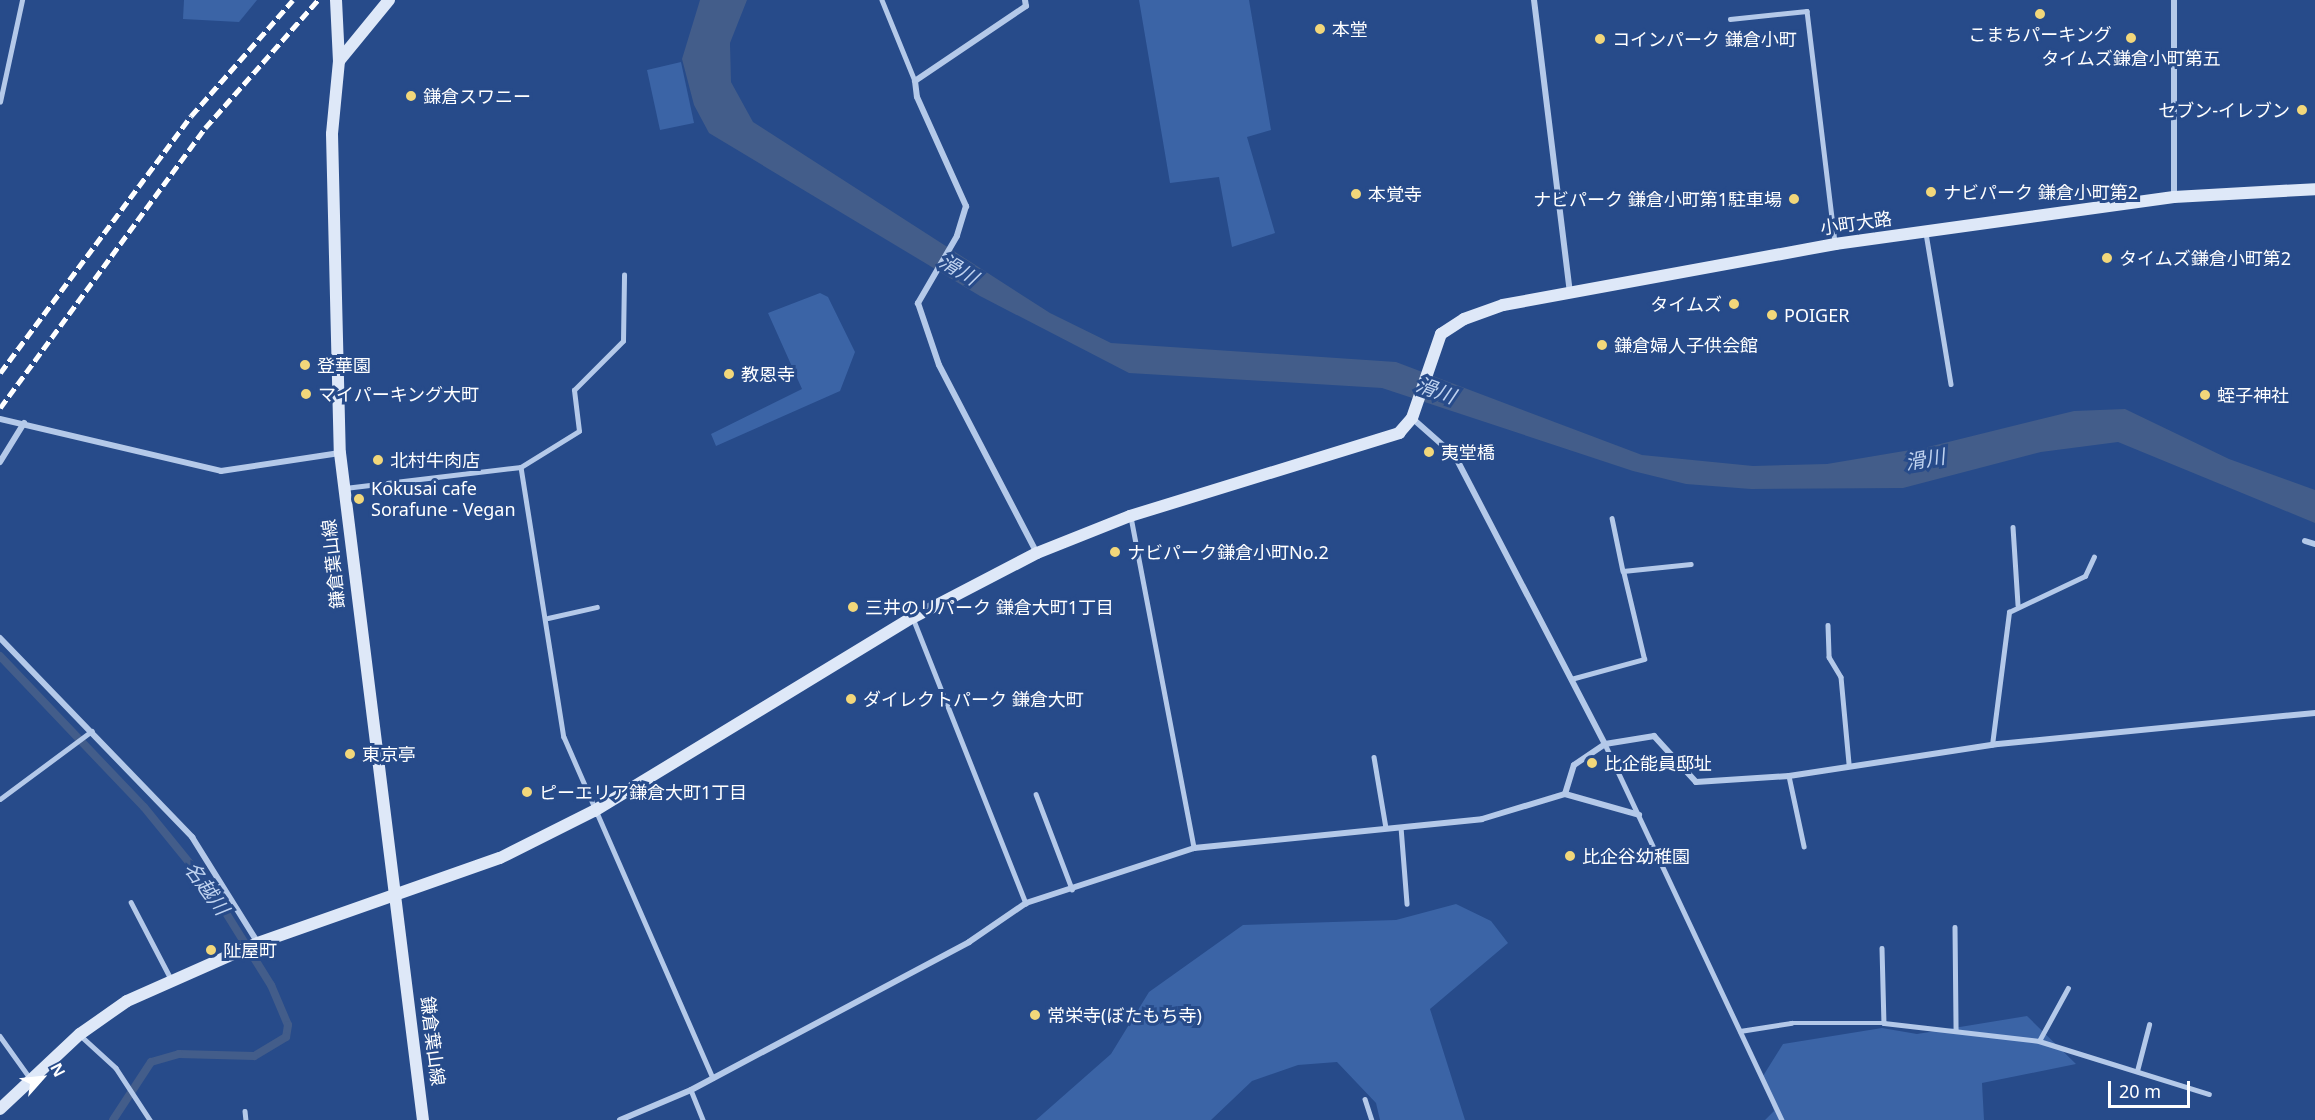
<!DOCTYPE html>
<meta charset="utf-8">
<style>
body{margin:0}
#map{position:relative;width:2315px;height:1120px;overflow:hidden;background:#274b8a;font-family:"Noto Sans","Noto Sans JP",sans-serif}
div>[style]{position:absolute}
.green>*{inset:0;background:#3b64a6}
.water>*{inset:0;background:#435d8a}
.stream>*{height:8px;margin:-4px;padding:0 4px;transform-origin:4px;border-radius:4px;background:#435d8a}
.lane>*{height:4.5px;margin:-2.25px;padding:0 2.25px;transform-origin:2.25px;border-radius:2.25px;background:#b4c9e9}
.street>*{height:6px;margin:-3px;padding:0 3px;transform-origin:3px;border-radius:3px;background:#b4c9e9}
.secondary>*{height:12px;margin:-6px;padding:0 6px;transform-origin:6px;border-radius:6px;background:#dee8f8}
.rail>*{height:4.5px;margin-top:-2.25px;transform-origin:0;background:repeating-linear-gradient(90deg,#fff 0 10px,transparent 0 14.5px)}
.dots>*{width:16px;height:16px;translate:-50% -50%;box-sizing:border-box;border:3px solid #274b8a;border-radius:50%}
span{translate:-50% -50%;white-space:nowrap;text-align:center;line-height:1.15;-webkit-text-stroke:6px #274b8a;paint-order:stroke}
.poi-label{font-size:18px;color:#fff}
.left{translate:0 -50%;text-align:left}
.right{translate:-100% -50%;text-align:right}
.street-label{font-size:18px;color:#fff}
.water-label{font-size:20px;color:#c0d3f0;font-style:italic}
.north{position:absolute;left:12px;top:1048px;width:60px;height:60px;-webkit-text-stroke:4px #274b8a;paint-order:stroke;rotate:63deg;font-size:16px;font-weight:700;line-height:24px;text-align:center;color:#fff}
.north::after{content:'';display:block;margin:auto;width:21px;height:27px;background:#fff;clip-path:polygon(50% 0,100% 100%,50% 72%,0 100%)}
.scale{position:absolute;left:2108px;top:1081px;width:82px;height:27px;box-sizing:border-box;border:3px solid #fff;border-top:0;padding-left:8px;font-size:18px;line-height:21px;white-space:nowrap;color:#fff;-webkit-text-stroke:4px #274b8a;paint-order:stroke}
</style>
<div id="map">
<div class="green">
<div style="clip-path:polygon(184px 0,257px 0,239px 22px,183px 19px)"></div>
<div style="clip-path:polygon(1139px 0,1249px 0,1271px 130px,1247px 137px,1275px 233px,1232px 247px,1219px 177px,1170px 183px)"></div>
<div style="clip-path:polygon(681px 62px,694px 123px,660px 130px,647px 70px)"></div>
<div style="clip-path:polygon(820px 293px,828px 297px,855px 352px,840px 391px,716px 446px,711px 434px,802px 389px,768px 313px)"></div>
<div style="clip-path:polygon(1456px 904px,1491px 921px,1508px 943px,1430px 1009px,1465px 1120px,1380px 1120px,1376px 1103px,1337px 1062px,1298px 1065px,1252px 1081px,1211px 1120px,1036px 1120px,1111px 1054px,1149px 992px,1243px 925px,1396px 920px)"></div>
<div style="clip-path:polygon(2027px 1016px,2076px 1064px,1982px 1083px,1984px 1120px,1765px 1120px,1774px 1111px,1763px 1076px,1783px 1044px,1882px 1028px,1917px 1034px)"></div>
</div>
<div class="water">
<div style="clip-path:polygon(700px 0,747px 0,730px 43px,731px 82px,753px 122px,1050px 313px,1111px 343px,1396px 362px,1642px 455px,1753px 466px,1827px 464px,1928px 447px,2074px 411px,2125px 409px,2229px 459px,2315px 490px,2315px 523px,2118px 442px,2041px 452px,1903px 488px,1751px 489px,1686px 484px,1633px 471px,1382px 388px,1129px 373px,980px 296px,709px 133px,694px 105px,682px 59px)"></div>
</div>
<div class="stream">
<div style="left:0;top:656px;width:209px;rotate:46.4deg"></div>
<div style="left:144px;top:807px;width:109px;rotate:50.9deg"></div>
<div style="left:213px;top:892px;width:110px;rotate:58.1deg"></div>
<div style="left:271px;top:985px;width:43px;rotate:67deg"></div>
<div style="left:288px;top:1025px;width:12px;rotate:99deg"></div>
<div style="left:286px;top:1037px;width:37px;rotate:149deg"></div>
<div style="left:254px;top:1056px;width:75px;rotate:-178.5deg"></div>
<div style="left:179px;top:1054px;width:29px;rotate:164deg"></div>
<div style="left:151px;top:1062px;width:69px;rotate:123.2deg"></div>
</div>
<div class="lane">
<div style="left:882px;top:0;width:87px;rotate:67.8deg"></div>
<div style="left:1730px;top:19px;width:77px;rotate:-5.9deg"></div>
<div style="left:1807px;top:11px;width:235px;rotate:83.1deg"></div>
<div style="left:0;top:102px;width:104px;rotate:-77.8deg"></div>
<div style="left:1926px;top:233px;width:153px;rotate:80.6deg"></div>
<div style="left:521px;top:467px;width:273px;rotate:81deg"></div>
<div style="left:564px;top:737px;width:372px;rotate:66.4deg"></div>
<div style="left:345px;top:488px;width:177px;rotate:-6.8deg"></div>
<div style="left:521px;top:467px;width:68px;rotate:-31.8deg"></div>
<div style="left:579px;top:431px;width:41px;rotate:-97deg"></div>
<div style="left:574px;top:390px;width:69px;rotate:-45deg"></div>
<div style="left:623px;top:341px;width:66px;rotate:-89.1deg"></div>
<div style="left:1131px;top:517px;width:337px;rotate:79.2deg"></div>
<div style="left:1612px;top:518px;width:54px;rotate:78.3deg"></div>
<div style="left:2013px;top:527px;width:78px;rotate:86.3deg"></div>
<div style="left:548px;top:618px;width:50px;rotate:-12.7deg"></div>
<div style="left:913px;top:618px;width:307px;rotate:68.4deg"></div>
<div style="left:1828px;top:625px;width:32px;rotate:88deg"></div>
<div style="left:1829px;top:657px;width:23px;rotate:59deg"></div>
<div style="left:1841px;top:677px;width:87px;rotate:84.7deg"></div>
<div style="left:1571px;top:679px;width:76px;rotate:-15.3deg"></div>
<div style="left:1644px;top:659px;width:90px;rotate:-103.4deg"></div>
<div style="left:1623px;top:571px;width:68px;rotate:-5.9deg"></div>
<div style="left:1605px;top:744px;width:416px;rotate:64.8deg"></div>
<div style="left:1992px;top:745px;width:134px;rotate:-82.7deg"></div>
<div style="left:2009px;top:612px;width:84px;rotate:-25.3deg"></div>
<div style="left:2085px;top:576px;width:21px;rotate:-65deg"></div>
<div style="left:1374px;top:757px;width:72px;rotate:80.4deg"></div>
<div style="left:1789px;top:776px;width:72px;rotate:77.9deg"></div>
<div style="left:1036px;top:794px;width:102px;rotate:69.2deg"></div>
<div style="left:0;top:799px;width:114px;rotate:-36.5deg"></div>
<div style="left:1401px;top:827px;width:77px;rotate:85.5deg"></div>
<div style="left:131px;top:902px;width:87px;rotate:62.5deg"></div>
<div style="left:1955px;top:927px;width:104px;rotate:89.4deg"></div>
<div style="left:1882px;top:948px;width:75px;rotate:88.5deg"></div>
<div style="left:1740px;top:1031px;width:52px;rotate:-8.9deg"></div>
<div style="left:1791px;top:1023px;width:93px"></div>
<div style="left:1884px;top:1023px;width:156px;rotate:6.6deg"></div>
<div style="left:2039px;top:1041px;width:178px;rotate:17.3deg"></div>
<div style="left:0;top:1036px;width:52px;rotate:54.5deg"></div>
<div style="left:81px;top:1036px;width:47px;rotate:42.4deg"></div>
<div style="left:116px;top:1068px;width:62px;rotate:56.8deg"></div>
<div style="left:2039px;top:1041px;width:60px;rotate:-61.3deg"></div>
<div style="left:2137px;top:1071px;width:48px;rotate:-75.4deg"></div>
<div style="left:691px;top:1090px;width:32px;rotate:68deg"></div>
<div style="left:1365px;top:1099px;width:22px;rotate:72deg"></div>
<div style="left:245px;top:1111px;width:9px;rotate:84deg"></div>
</div>
<div class="street">
<div style="left:1025px;top:0;width:6px;rotate:81deg"></div>
<div style="left:1026px;top:6px;width:134px;rotate:146deg"></div>
<div style="left:915px;top:81px;width:16px;rotate:83deg"></div>
<div style="left:917px;top:97px;width:120px;rotate:65.8deg"></div>
<div style="left:966px;top:206px;width:31px;rotate:107deg"></div>
<div style="left:957px;top:236px;width:78px;rotate:120.2deg"></div>
<div style="left:918px;top:303px;width:65px;rotate:71.3deg"></div>
<div style="left:939px;top:365px;width:212px;rotate:62.5deg"></div>
<div style="left:1534px;top:0;width:294px;rotate:83deg"></div>
<div style="left:2174px;top:197px;width:197px;rotate:-90deg"></div>
<div style="left:1412px;top:418px;width:57px;rotate:41.5deg"></div>
<div style="left:1455px;top:456px;width:325px;rotate:62.5deg"></div>
<div style="left:0;top:419px;width:227px;rotate:13.2deg"></div>
<div style="left:221px;top:471px;width:120px;rotate:-8.6deg"></div>
<div style="left:0;top:462px;width:46px;rotate:-58.4deg"></div>
<div style="left:2305px;top:541px;width:10px;rotate:17deg"></div>
<div style="left:0;top:638px;width:277px;rotate:46deg"></div>
<div style="left:192px;top:837px;width:125px;rotate:58.1deg"></div>
<div style="left:1565px;top:794px;width:77px;rotate:15.8deg"></div>
<div style="left:620px;top:1120px;width:77px;rotate:-22.9deg"></div>
<div style="left:691px;top:1090px;width:315px;rotate:-28deg"></div>
<div style="left:969px;top:942px;width:69px;rotate:-34.4deg"></div>
<div style="left:1026px;top:903px;width:177px;rotate:-18.1deg"></div>
<div style="left:1194px;top:848px;width:289px;rotate:-5.7deg"></div>
<div style="left:1482px;top:819px;width:87px;rotate:-16.8deg"></div>
<div style="left:1565px;top:794px;width:30px;rotate:-73deg"></div>
<div style="left:1574px;top:765px;width:37px;rotate:-34deg"></div>
<div style="left:1605px;top:744px;width:50px;rotate:-9.3deg"></div>
<div style="left:1654px;top:736px;width:62px;rotate:47.6deg"></div>
<div style="left:1696px;top:782px;width:93px;rotate:-3.7deg"></div>
<div style="left:1789px;top:776px;width:211px;rotate:-8.7deg"></div>
<div style="left:1998px;top:744px;width:319px;rotate:-5.6deg"></div>
</div>
<div class="secondary">
<div style="left:336px;top:0;width:61px;rotate:87.2deg"></div>
<div style="left:339px;top:61px;width:73px;rotate:95.5deg"></div>
<div style="left:332px;top:134px;width:319px;rotate:88.6deg"></div>
<div style="left:340px;top:453px;width:672px;rotate:82.91deg"></div>
<div style="left:339px;top:61px;width:79px;rotate:-50.7deg"></div>
<div style="left:0;top:1109px;width:110px;rotate:-43.2deg"></div>
<div style="left:80px;top:1034px;width:57px;rotate:-35.1deg"></div>
<div style="left:127px;top:1001px;width:143px;rotate:-23.9deg"></div>
<div style="left:258px;top:943px;width:256px;rotate:-19.4deg"></div>
<div style="left:500px;top:858px;width:105px;rotate:-26.6deg"></div>
<div style="left:594px;top:811px;width:372px;rotate:-31.3deg"></div>
<div style="left:912px;top:618px;width:141px;rotate:-27.5deg"></div>
<div style="left:1037px;top:553px;width:100px;rotate:-21.7deg"></div>
<div style="left:1130px;top:516px;width:282px;rotate:-17.1deg"></div>
<div style="left:1399px;top:433px;width:20px;rotate:-49deg"></div>
<div style="left:1412px;top:418px;width:89px;rotate:-71deg"></div>
<div style="left:1441px;top:334px;width:27px;rotate:-33deg"></div>
<div style="left:1464px;top:319px;width:41px;rotate:-19.7deg"></div>
<div style="left:1503px;top:305px;width:338px;rotate:-10.4deg"></div>
<div style="left:1835px;top:244px;width:342px;rotate:-7.9deg"></div>
<div style="left:2174px;top:197px;width:141px;rotate:-3.2deg"></div>
</div>
<div class="rail">
<div style="left:0;top:373px;width:320px;rotate:-53.4deg"></div>
<div style="left:191px;top:116px;width:154px;rotate:-48.7deg"></div>
<div style="left:0;top:408px;width:347px;rotate:-53.8deg"></div>
<div style="left:205px;top:128px;width:171px;rotate:-48.6deg"></div>
</div>
<div class="dots">
<div style="left:2040px;top:14px;background:#f2d77a"></div>
<div style="left:1320px;top:29px;background:#f2d77a"></div>
<div style="left:2131px;top:38px;background:#f2d77a"></div>
<div style="left:1600px;top:39px;background:#f2d77a"></div>
<div style="left:411px;top:96px;background:#f2d77a"></div>
<div style="left:2302px;top:110px;background:#f2d77a"></div>
<div style="left:1931px;top:192px;background:#f2d77a"></div>
<div style="left:1356px;top:194px;background:#f2d77a"></div>
<div style="left:1794px;top:199px;background:#f2d77a"></div>
<div style="left:2107px;top:258px;background:#f2d77a"></div>
<div style="left:1734px;top:304px;background:#f2d77a"></div>
<div style="left:1772px;top:315px;background:#f2d77a"></div>
<div style="left:1602px;top:345px;background:#f2d77a"></div>
<div style="left:305px;top:365px;background:#f2d77a"></div>
<div style="left:729px;top:374px;background:#f2d77a"></div>
<div style="left:306px;top:394px;background:#f2d77a"></div>
<div style="left:2205px;top:395px;background:#f2d77a"></div>
<div style="left:1429px;top:452px;background:#f2d77a"></div>
<div style="left:378px;top:460px;background:#f2d77a"></div>
<div style="left:359px;top:499px;background:#f2d77a"></div>
<div style="left:1115px;top:552px;background:#f2d77a"></div>
<div style="left:853px;top:607px;background:#f2d77a"></div>
<div style="left:851px;top:699px;background:#f2d77a"></div>
<div style="left:350px;top:754px;background:#f2d77a"></div>
<div style="left:1592px;top:763px;background:#f2d77a"></div>
<div style="left:527px;top:792px;background:#f2d77a"></div>
<div style="left:1570px;top:856px;background:#f2d77a"></div>
<div style="left:211px;top:950px;background:#f2d77a"></div>
<div style="left:1035px;top:1015px;background:#f2d77a"></div>
</div>
<div class="poi-label">
<span class="left" style="left:1332px;top:29px">本堂</span>
<span style="left:2040px;top:34px">こまちパーキング</span>
<span class="left" style="left:1612px;top:39px">コインパーク 鎌倉小町</span>
<span style="left:2131px;top:58px">タイムズ鎌倉小町第五</span>
<span class="left" style="left:423px;top:96px">鎌倉スワニー</span>
<span class="right" style="left:2290px;top:110px">セブン-イレブン</span>
<span class="left" style="left:1943px;top:192px">ナビパーク 鎌倉小町第2</span>
<span class="left" style="left:1368px;top:194px">本覚寺</span>
<span class="right" style="left:1782px;top:199px">ナビパーク 鎌倉小町第1駐車場</span>
<span class="left" style="left:2119px;top:258px">タイムズ鎌倉小町第2</span>
<span class="right" style="left:1722px;top:304px">タイムズ</span>
<span class="left" style="left:1784px;top:315px">POIGER</span>
<span class="left" style="left:1614px;top:345px">鎌倉婦人子供会館</span>
<span class="left" style="left:317px;top:365px">登華園</span>
<span class="left" style="left:741px;top:374px">教恩寺</span>
<span class="left" style="left:318px;top:394px">マイパーキング大町</span>
<span class="left" style="left:2217px;top:395px">蛭子神社</span>
<span class="left" style="left:1441px;top:452px">夷堂橋</span>
<span class="left" style="left:390px;top:460px">北村牛肉店</span>
<span class="left" style="left:371px;top:499px">Kokusai cafe<br>Sorafune - Vegan</span>
<span class="left" style="left:1127px;top:552px">ナビパーク鎌倉小町No.2</span>
<span class="left" style="left:865px;top:607px">三井のリパーク 鎌倉大町1丁目</span>
<span class="left" style="left:863px;top:699px">ダイレクトパーク 鎌倉大町</span>
<span class="left" style="left:362px;top:754px">東京亭</span>
<span class="left" style="left:1604px;top:763px">比企能員邸址</span>
<span class="left" style="left:539px;top:792px">ピーエリア鎌倉大町1丁目</span>
<span class="left" style="left:1582px;top:856px">比企谷幼稚園</span>
<span class="left" style="left:223px;top:950px">阯屋町</span>
<span class="left" style="left:1047px;top:1015px">常栄寺(ぼたもち寺)</span>
</div>
<div class="street-label">
<span style="left:1856px;top:223px;rotate:-8deg">小町大路</span>
<span style="left:333px;top:564px;rotate:-96deg">鎌倉葉山線</span>
<span style="left:433px;top:1041px;rotate:83deg">鎌倉葉山線</span>
</div>
<div class="water-label">
<span style="left:959px;top:269px;rotate:31deg">滑川</span>
<span style="left:1436px;top:390px;rotate:20deg">滑川</span>
<span style="left:1925px;top:459px;rotate:-10deg">滑川</span>
<span style="left:207px;top:888px;rotate:54deg">名越川</span>
</div>
<div class="north">N</div>
<div class="scale">20 m</div>
</div>
